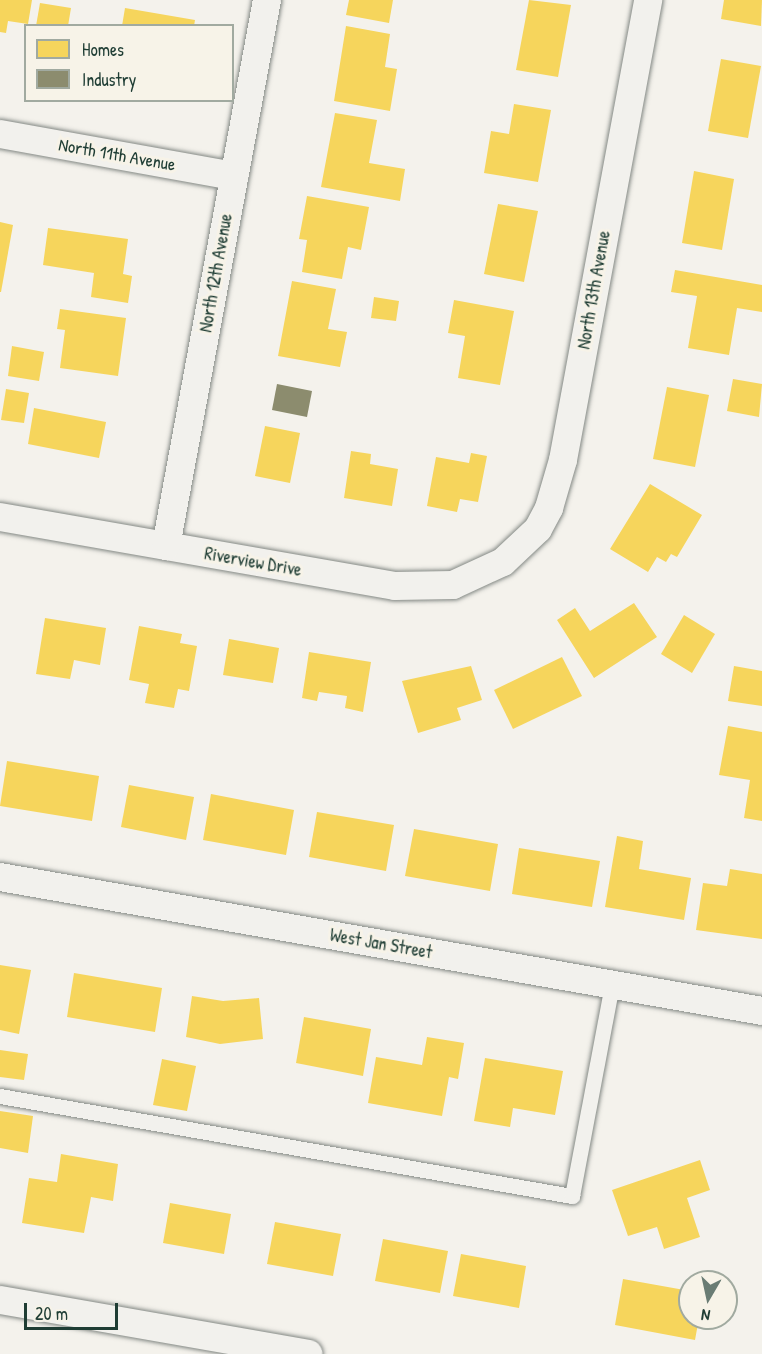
<!DOCTYPE html>
<style>
body{margin:0}
#map{position:relative;width:762px;height:1354px;overflow:hidden;background:#f4f2ec;font-family:"Patrick Hand",sans-serif}
div>[style]{position:absolute}
.homes>*{inset:0;background:#f6d55c}
.industry>*{inset:0;background:#8c8c6e}
.roads{filter:drop-shadow(0 0 2px #848985) drop-shadow(0 0 2px #848985)}
.lane>*{height:15px;margin:-7.5px;padding:0 7.5px;transform-origin:7.5px;border-radius:7.5px;background:#f2f1ed}
.street>*{height:28px;margin:-14px;padding:0 14px;transform-origin:14px;border-radius:14px;background:#f2f1ed}
span{translate:-50% -50%;white-space:nowrap;text-align:center;line-height:1.15;-webkit-text-stroke:6px #f7f3e8;paint-order:stroke}
.street-label{font-size:18px;color:#1f3d34}
.legend{position:absolute;left:24px;top:24px;width:210px;height:78px;box-sizing:border-box;background:#f7f3e8;border:2px solid #a1aaa0;margin:0;padding:8px 10px;list-style:none;font-size:18px;color:#1f3d34}
.legend li{display:flex;align-items:center;gap:12px;height:30px}
.legend b{width:30px;border:2px solid #a1aaa0}
.north{position:absolute;left:678px;top:1270px;width:60px;height:60px;box-sizing:border-box;background:#f7f3e8;border:2px solid #a1aaa0;border-radius:50%;rotate:189deg;font-size:16px;font-weight:700;line-height:24px;text-align:center;color:#1f3d34}
.north::after{content:'';display:block;margin:auto;width:21px;height:27px;background:#6a7c74;clip-path:polygon(50% 0,100% 100%,50% 72%,0 100%)}
.scale{position:absolute;left:24px;top:1303px;width:94px;height:27px;box-sizing:border-box;border:3px solid #1f3d34;border-top:0;padding-left:8px;font-size:18px;line-height:21px;white-space:nowrap;color:#1f3d34;-webkit-text-stroke:4px #f7f3e8;paint-order:stroke}
</style>
<div id="map">
<div class="homes">
<div style="clip-path:polygon(0 0,32px 0,28px 24px,8px 21px,6px 33px,0 32px)"></div>
<div style="clip-path:polygon(349px 0,393px 0,389px 23px,346px 15px)"></div>
<div style="clip-path:polygon(529px 0,571px 5px,558px 77px,516px 70px)"></div>
<div style="clip-path:polygon(724px 0,762px 0,761px 26px,721px 19px)"></div>
<div style="clip-path:polygon(40px 3px,71px 8px,68px 26px,36px 26px)"></div>
<div style="clip-path:polygon(125px 8px,195px 20px,194px 26px,122px 26px)"></div>
<div style="clip-path:polygon(346px 26px,390px 34px,385px 67px,397px 69px,390px 111px,334px 101px)"></div>
<div style="clip-path:polygon(721px 59px,761px 66px,748px 138px,708px 131px)"></div>
<div style="clip-path:polygon(514px 104px,551px 110px,538px 182px,484px 173px,491px 131px,509px 134px)"></div>
<div style="clip-path:polygon(335px 113px,377px 120px,369px 163px,405px 169px,400px 201px,321px 187px)"></div>
<div style="clip-path:polygon(694px 171px,734px 179px,722px 250px,682px 243px)"></div>
<div style="clip-path:polygon(307px 196px,369px 207px,361px 250px,348px 247px,342px 279px,302px 272px,307px 240px,299px 239px)"></div>
<div style="clip-path:polygon(498px 204px,538px 211px,524px 282px,484px 274px)"></div>
<div style="clip-path:polygon(0 222px,13px 225px,1px 292px,0 292px)"></div>
<div style="clip-path:polygon(48px 228px,128px 239px,123px 274px,132px 276px,128px 303px,91px 297px,94px 273px,43px 265px)"></div>
<div style="clip-path:polygon(675px 270px,762px 285px,762px 312px,737px 308px,729px 355px,688px 348px,697px 296px,671px 292px)"></div>
<div style="clip-path:polygon(292px 281px,336px 289px,328px 329px,347px 332px,340px 367px,278px 356px)"></div>
<div style="clip-path:polygon(374px 297px,399px 301px,396px 321px,371px 318px)"></div>
<div style="clip-path:polygon(454px 300px,514px 311px,500px 385px,458px 378px,465px 336px,448px 333px)"></div>
<div style="clip-path:polygon(60px 309px,126px 318px,118px 376px,60px 368px,65px 330px,57px 329px)"></div>
<div style="clip-path:polygon(12px 346px,44px 352px,39px 381px,8px 376px)"></div>
<div style="clip-path:polygon(733px 379px,762px 384px,759px 417px,727px 411px)"></div>
<div style="clip-path:polygon(667px 387px,709px 395px,695px 467px,653px 459px)"></div>
<div style="clip-path:polygon(6px 389px,29px 393px,24px 423px,1px 420px)"></div>
<div style="clip-path:polygon(34px 408px,106px 422px,99px 458px,28px 444px)"></div>
<div style="clip-path:polygon(265px 426px,300px 433px,290px 483px,255px 476px)"></div>
<div style="clip-path:polygon(351px 451px,371px 454px,370px 464px,398px 469px,392px 506px,344px 498px)"></div>
<div style="clip-path:polygon(471px 453px,487px 456px,478px 502px,460px 499px,457px 512px,427px 506px,436px 457px,469px 463px)"></div>
<div style="clip-path:polygon(650px 484px,702px 515px,677px 557px,671px 554px,666px 562px,657px 557px,648px 572px,610px 549px)"></div>
<div style="clip-path:polygon(634px 603px,657px 637px,594px 678px,557px 620px,575px 608px,590px 631px)"></div>
<div style="clip-path:polygon(684px 615px,715px 634px,692px 673px,661px 654px)"></div>
<div style="clip-path:polygon(45px 618px,106px 628px,100px 665px,74px 660px,70px 679px,36px 674px)"></div>
<div style="clip-path:polygon(139px 626px,182px 634px,180px 643px,197px 646px,189px 691px,178px 689px,174px 708px,145px 703px,149px 684px,129px 680px)"></div>
<div style="clip-path:polygon(229px 639px,279px 648px,273px 683px,223px 675px)"></div>
<div style="clip-path:polygon(309px 652px,371px 662px,363px 712px,345px 708px,347px 696px,319px 692px,317px 701px,302px 698px)"></div>
<div style="clip-path:polygon(562px 657px,582px 696px,513px 729px,494px 690px)"></div>
<div style="clip-path:polygon(471px 666px,482px 700px,457px 708px,461px 720px,418px 733px,402px 681px)"></div>
<div style="clip-path:polygon(734px 666px,762px 671px,762px 706px,728px 701px)"></div>
<div style="clip-path:polygon(728px 726px,762px 732px,762px 821px,744px 818px,750px 780px,719px 775px)"></div>
<div style="clip-path:polygon(7px 761px,99px 776px,92px 821px,0 806px)"></div>
<div style="clip-path:polygon(129px 785px,194px 797px,186px 840px,121px 827px)"></div>
<div style="clip-path:polygon(211px 794px,294px 810px,286px 855px,203px 840px)"></div>
<div style="clip-path:polygon(317px 812px,394px 825px,386px 871px,309px 857px)"></div>
<div style="clip-path:polygon(414px 829px,498px 844px,490px 891px,405px 876px)"></div>
<div style="clip-path:polygon(617px 836px,643px 841px,639px 869px,691px 878px,684px 920px,605px 907px)"></div>
<div style="clip-path:polygon(519px 848px,600px 861px,592px 907px,512px 894px)"></div>
<div style="clip-path:polygon(730px 869px,762px 874px,762px 939px,696px 930px,703px 883px,727px 886px)"></div>
<div style="clip-path:polygon(0 965px,31px 970px,19px 1034px,0 1030px)"></div>
<div style="clip-path:polygon(74px 973px,162px 988px,155px 1032px,67px 1017px)"></div>
<div style="clip-path:polygon(192px 996px,223px 1001px,259px 998px,263px 1039px,220px 1044px,186px 1037px)"></div>
<div style="clip-path:polygon(304px 1017px,371px 1029px,363px 1076px,296px 1063px)"></div>
<div style="clip-path:polygon(427px 1037px,464px 1043px,458px 1079px,449px 1077px,442px 1116px,368px 1103px,376px 1057px,422px 1065px)"></div>
<div style="clip-path:polygon(0 1050px,28px 1054px,24px 1080px,0 1077px)"></div>
<div style="clip-path:polygon(485px 1058px,563px 1071px,555px 1115px,513px 1108px,510px 1127px,474px 1121px)"></div>
<div style="clip-path:polygon(162px 1059px,196px 1066px,187px 1111px,153px 1105px)"></div>
<div style="clip-path:polygon(0 1111px,33px 1116px,28px 1153px,0 1148px)"></div>
<div style="clip-path:polygon(61px 1154px,118px 1164px,113px 1201px,91px 1197px,84px 1233px,22px 1223px,29px 1178px,57px 1182px)"></div>
<div style="clip-path:polygon(700px 1160px,710px 1190px,687px 1198px,700px 1237px,664px 1249px,657px 1227px,628px 1236px,612px 1190px)"></div>
<div style="clip-path:polygon(170px 1203px,231px 1214px,224px 1254px,163px 1243px)"></div>
<div style="clip-path:polygon(275px 1222px,341px 1234px,333px 1276px,267px 1264px)"></div>
<div style="clip-path:polygon(383px 1239px,448px 1251px,440px 1293px,375px 1281px)"></div>
<div style="clip-path:polygon(461px 1254px,526px 1266px,519px 1308px,453px 1296px)"></div>
<div style="clip-path:polygon(623px 1279px,690px 1291px,690px 1318px,699px 1318px,695px 1340px,615px 1325px)"></div>
</div>
<div class="industry">
<div style="clip-path:polygon(277px 384px,312px 391px,307px 417px,272px 410px)"></div>
</div>
<div class="roads">
<div class="lane">
<div style="left:0;top:1096px;width:581px;rotate:9.92deg"></div>
<div style="left:572px;top:1196px;width:216px;rotate:-79.3deg"></div>
</div>
<div class="street">
<div style="left:0;top:134px;width:238px;rotate:10.2deg"></div>
<div style="left:0;top:517px;width:401px;rotate:9.9deg"></div>
<div style="left:395px;top:586px;width:58px;rotate:-1deg"></div>
<div style="left:453px;top:585px;width:55px;rotate:-24.7deg"></div>
<div style="left:503px;top:562px;width:48px;rotate:-43.3deg"></div>
<div style="left:538px;top:529px;width:24px;rotate:-62deg"></div>
<div style="left:549px;top:508px;width:50px;rotate:-73.7deg"></div>
<div style="left:563px;top:460px;width:468px;rotate:-79.5deg"></div>
<div style="left:166px;top:546px;width:555px;rotate:-79.52deg"></div>
<div style="left:0;top:877px;width:774px;rotate:9.97deg"></div>
<div style="left:0;top:1300px;width:313px;rotate:9.9deg"></div>
</div>
</div>
<div class="street-label">
<span style="left:117px;top:155px;rotate:10deg">North 11th Avenue</span>
<span style="left:216px;top:273px;rotate:-80deg">North 12th Avenue</span>
<span style="left:594px;top:290px;rotate:-80deg">North 13th Avenue</span>
<span style="left:253px;top:562px;rotate:10deg">Riverview Drive</span>
<span style="left:381px;top:944px;rotate:10deg">West Jan Street</span>
</div>
<ul class="legend">
<li><b style="height:16px;background:#f6d55c"></b>Homes</li>
<li><b style="height:16px;background:#8c8c6e"></b>Industry</li>
</ul>
<div class="north">N</div>
<div class="scale">20 m</div>
</div>
